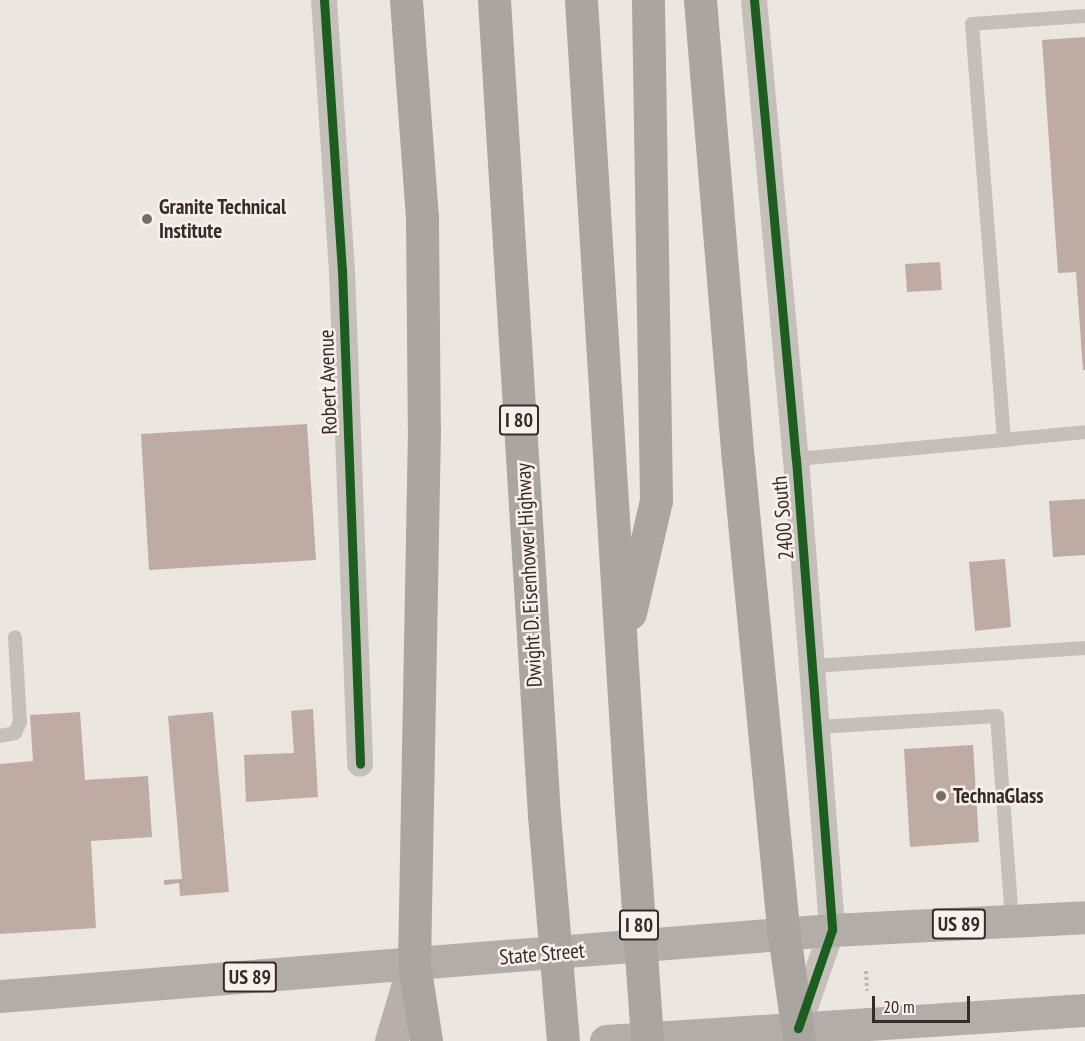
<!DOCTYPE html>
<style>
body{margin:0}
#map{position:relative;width:1085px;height:1041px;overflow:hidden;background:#ece6e1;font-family:"PT Sans Narrow",sans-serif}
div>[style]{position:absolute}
.building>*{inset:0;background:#beaba4}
.path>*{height:4px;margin-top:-2px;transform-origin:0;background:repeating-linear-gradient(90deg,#beb7b3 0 3px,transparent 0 6px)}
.lane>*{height:14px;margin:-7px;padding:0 7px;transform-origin:7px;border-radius:7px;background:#c5bfba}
.street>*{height:26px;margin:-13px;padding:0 13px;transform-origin:13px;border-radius:13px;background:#c5bfba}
.secondary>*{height:33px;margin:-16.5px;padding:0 16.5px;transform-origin:16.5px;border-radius:16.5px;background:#b6afab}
.primary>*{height:33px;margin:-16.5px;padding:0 16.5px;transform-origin:16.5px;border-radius:16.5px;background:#b3adaa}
.highway>*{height:33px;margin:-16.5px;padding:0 16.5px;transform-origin:16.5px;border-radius:16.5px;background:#aba5a0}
.highway-bridge>*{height:33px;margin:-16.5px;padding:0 16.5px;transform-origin:16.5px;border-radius:16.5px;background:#aba5a0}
.cycleway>*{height:9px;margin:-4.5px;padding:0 4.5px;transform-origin:4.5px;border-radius:4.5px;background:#1b5e20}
.dots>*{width:16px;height:16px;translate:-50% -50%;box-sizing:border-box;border:3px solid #f8f0e9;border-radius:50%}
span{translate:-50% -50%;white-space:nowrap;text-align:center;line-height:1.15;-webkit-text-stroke:5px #f8f0e9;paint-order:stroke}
.shield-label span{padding:2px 4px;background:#f8f0e9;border:2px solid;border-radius:4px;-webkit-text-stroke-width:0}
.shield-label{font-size:20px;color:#352c29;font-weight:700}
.poi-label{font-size:21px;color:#352c29;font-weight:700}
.left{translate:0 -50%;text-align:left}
.street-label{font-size:21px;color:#352c29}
.scale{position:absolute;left:872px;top:996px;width:98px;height:27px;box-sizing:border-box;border:3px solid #352c29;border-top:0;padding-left:8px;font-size:18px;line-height:21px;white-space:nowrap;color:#352c29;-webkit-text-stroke:4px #f8f0e9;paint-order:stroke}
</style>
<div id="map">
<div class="building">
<div style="clip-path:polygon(1085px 37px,1085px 370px,1083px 370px,1076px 272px,1058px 273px,1042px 40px)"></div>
<div style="clip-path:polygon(940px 262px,942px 290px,907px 292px,905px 264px)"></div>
<div style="clip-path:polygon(307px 424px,316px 560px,149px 570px,141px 434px)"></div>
<div style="clip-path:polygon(1085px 499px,1085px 555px,1053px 557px,1049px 501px)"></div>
<div style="clip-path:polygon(1005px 559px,1011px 627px,975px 631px,969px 562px)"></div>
<div style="clip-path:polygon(313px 709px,318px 797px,246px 802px,244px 755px,294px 753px,291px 711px)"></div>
<div style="clip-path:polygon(80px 712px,85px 780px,148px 776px,152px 837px,91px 841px,96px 928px,0 934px,0 764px,33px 761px,30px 715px)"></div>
<div style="clip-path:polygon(213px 712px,229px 892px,180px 896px,179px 883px,164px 885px,164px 880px,182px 879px,168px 716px)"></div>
<div style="clip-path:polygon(973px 745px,979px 842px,910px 847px,904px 749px)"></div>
</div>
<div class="path">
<div style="left:866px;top:971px;width:20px;rotate:87deg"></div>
</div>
<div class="lane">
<div style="left:1085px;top:16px;width:113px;rotate:176deg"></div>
<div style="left:972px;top:24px;width:417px;rotate:85.6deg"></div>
<div style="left:1004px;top:440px;width:81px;rotate:-5.6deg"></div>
<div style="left:796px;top:459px;width:209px;rotate:-5.2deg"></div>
<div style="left:813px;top:666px;width:273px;rotate:-3.8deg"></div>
<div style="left:818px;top:727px;width:179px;rotate:-3.5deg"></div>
<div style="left:997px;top:716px;width:206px;rotate:85.8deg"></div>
<div style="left:0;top:736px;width:15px;rotate:-11deg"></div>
<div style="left:15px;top:733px;width:12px;rotate:-66deg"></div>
<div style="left:20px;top:722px;width:85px;rotate:-93.4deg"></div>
</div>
<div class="street">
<div style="left:324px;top:0;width:271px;rotate:86.2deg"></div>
<div style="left:342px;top:270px;width:494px;rotate:87.9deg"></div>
<div style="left:754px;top:0;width:461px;rotate:84.8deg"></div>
<div style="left:796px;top:459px;width:472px;rotate:85.6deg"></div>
<div style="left:832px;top:930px;width:103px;rotate:109.3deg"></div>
</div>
<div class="secondary">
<div style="left:391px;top:1041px;width:80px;rotate:-73.4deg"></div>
</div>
<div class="primary">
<div style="left:0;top:996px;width:835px;rotate:-4.54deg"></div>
<div style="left:832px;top:930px;width:253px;rotate:-2.9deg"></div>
<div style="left:606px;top:1041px;width:480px;rotate:-3.7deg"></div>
</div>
<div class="highway">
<div style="left:406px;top:0;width:218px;rotate:85.8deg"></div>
<div style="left:422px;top:217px;width:212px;rotate:89.5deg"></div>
<div style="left:424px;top:429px;width:535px;rotate:91.07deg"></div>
<div style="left:414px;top:964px;width:78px;rotate:81.1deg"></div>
<div style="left:494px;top:0;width:817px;rotate:86.49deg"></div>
<div style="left:581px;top:0;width:812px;rotate:86.47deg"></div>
<div style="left:700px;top:0;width:462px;rotate:85.3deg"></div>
<div style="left:738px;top:460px;width:476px;rotate:84.5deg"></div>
<div style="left:784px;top:934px;width:108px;rotate:82deg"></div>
<div style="left:630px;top:613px;width:116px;rotate:-77deg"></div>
<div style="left:656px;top:500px;width:500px;rotate:-90.92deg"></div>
</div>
<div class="highway-bridge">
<div style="left:631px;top:810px;width:232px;rotate:86deg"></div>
<div style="left:544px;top:815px;width:227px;rotate:85.2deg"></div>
</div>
<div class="cycleway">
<div style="left:324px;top:0;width:271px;rotate:86.2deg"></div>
<div style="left:342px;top:270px;width:494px;rotate:87.9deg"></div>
<div style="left:754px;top:0;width:461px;rotate:84.8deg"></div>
<div style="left:796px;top:459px;width:472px;rotate:85.6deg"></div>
<div style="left:832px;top:930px;width:104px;rotate:109.1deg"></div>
</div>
<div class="dots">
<div style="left:147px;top:219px;background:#756d69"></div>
<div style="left:941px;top:796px;background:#756d69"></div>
</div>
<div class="shield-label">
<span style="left:519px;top:420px">I 80</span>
<span style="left:959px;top:924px">US 89</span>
<span style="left:639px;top:925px">I 80</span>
<span style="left:250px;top:977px">US 89</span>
</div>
<div class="poi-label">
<span class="left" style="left:159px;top:219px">Granite Technical<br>Institute</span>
<span class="left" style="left:953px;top:796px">TechnaGlass</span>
</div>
<div class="street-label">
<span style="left:328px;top:382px;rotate:-92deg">Robert Avenue</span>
<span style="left:783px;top:518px;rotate:-95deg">2400 South</span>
<span style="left:529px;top:575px;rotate:-93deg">Dwight D. Eisenhower Highway</span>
<span style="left:542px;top:954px;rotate:-5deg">State Street</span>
</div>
<div class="scale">20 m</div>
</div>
